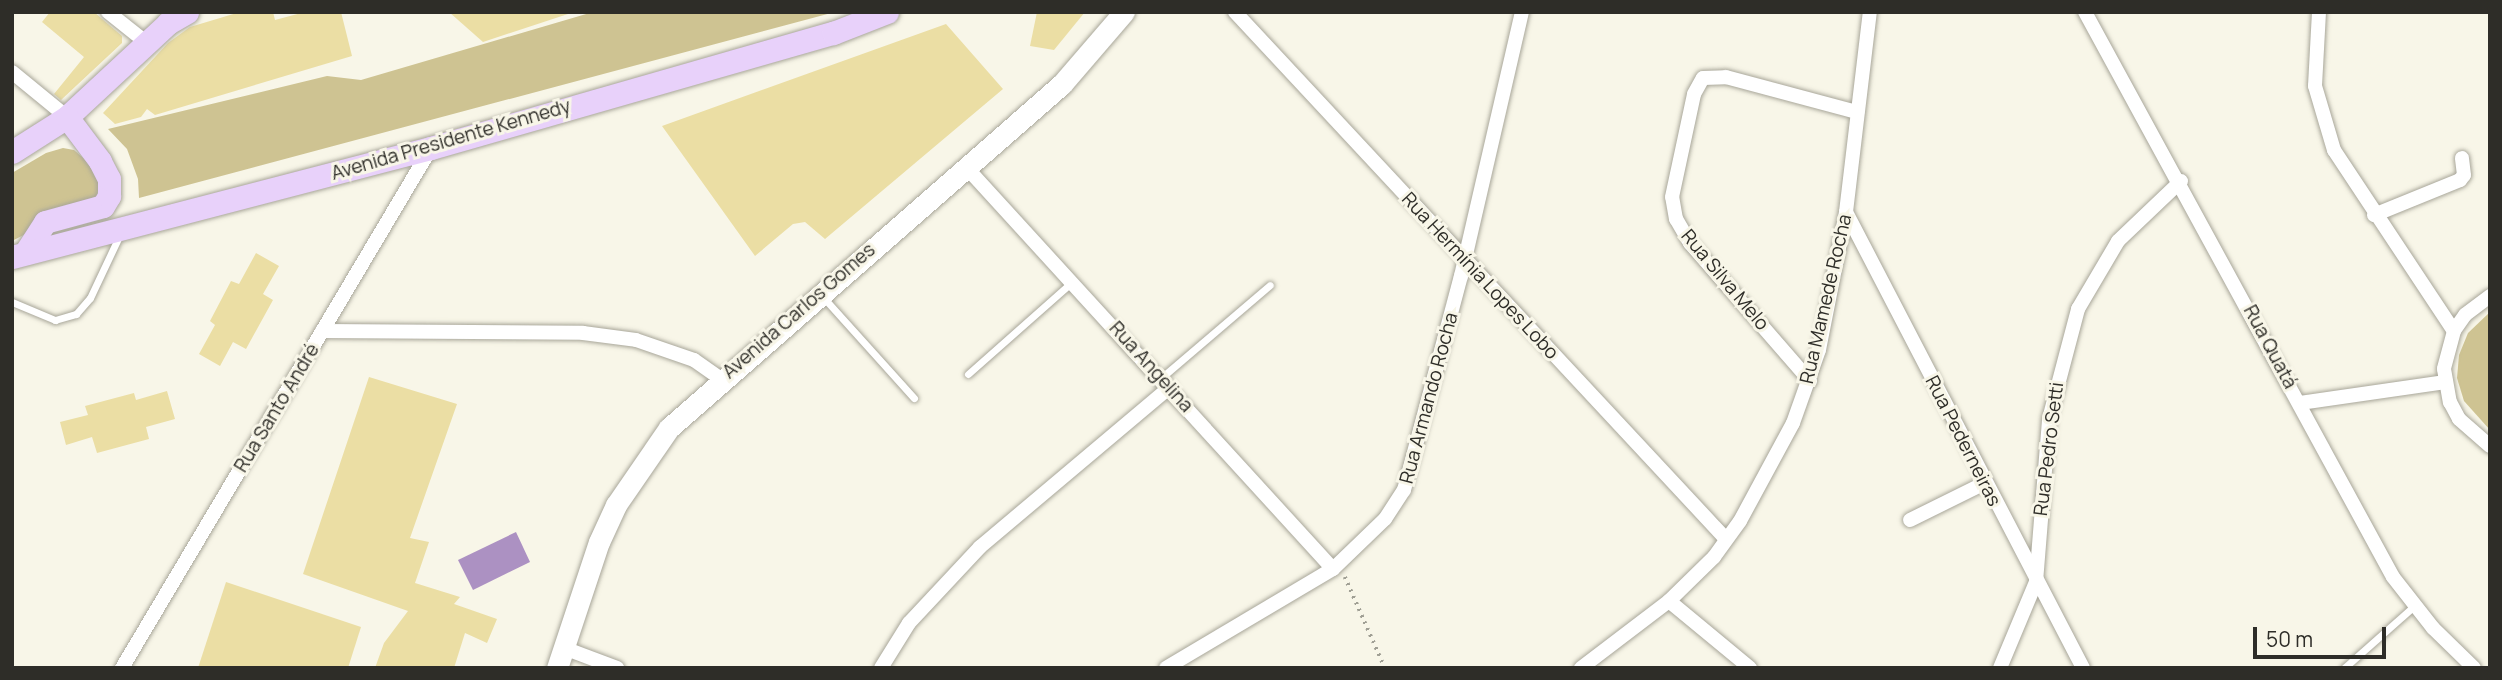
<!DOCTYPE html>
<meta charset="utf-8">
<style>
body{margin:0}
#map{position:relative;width:2502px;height:680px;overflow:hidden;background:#f8f6e8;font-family:Manrope,sans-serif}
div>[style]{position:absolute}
.green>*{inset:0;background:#cec392}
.water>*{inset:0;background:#ac91c2}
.building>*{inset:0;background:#ebdea4}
.path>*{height:3.5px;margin-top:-1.75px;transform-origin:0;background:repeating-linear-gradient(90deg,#a09f94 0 2px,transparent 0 7px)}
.roads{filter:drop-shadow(0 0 2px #a8a699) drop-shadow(0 0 2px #a8a699)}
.service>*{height:7px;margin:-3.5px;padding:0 3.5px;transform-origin:3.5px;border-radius:3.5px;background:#fff}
.minor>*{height:14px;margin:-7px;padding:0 7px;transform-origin:7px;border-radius:7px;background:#fff}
.secondary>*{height:21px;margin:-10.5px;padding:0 10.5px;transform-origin:10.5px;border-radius:10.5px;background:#fff}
.primary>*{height:23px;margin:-11.5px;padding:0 11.5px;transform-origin:11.5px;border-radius:11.5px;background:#e8d1fa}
span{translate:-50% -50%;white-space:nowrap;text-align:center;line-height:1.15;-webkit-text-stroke:6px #f8f6e8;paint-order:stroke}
.street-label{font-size:19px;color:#2e2d28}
.frame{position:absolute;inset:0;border:14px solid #2e2d28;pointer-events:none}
.scale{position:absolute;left:2253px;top:627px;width:133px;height:32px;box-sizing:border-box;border:4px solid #2e2d28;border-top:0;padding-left:9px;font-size:21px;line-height:24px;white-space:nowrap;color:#2e2d28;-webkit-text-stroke:5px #f8f6e8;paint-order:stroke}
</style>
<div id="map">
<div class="green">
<div style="clip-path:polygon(593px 12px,835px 12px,139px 198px,138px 179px,127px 149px,108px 129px,327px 76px,361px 80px)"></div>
<div style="clip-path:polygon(63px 148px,74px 150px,89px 163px,99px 184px,97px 197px,12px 241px,12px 173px,46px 153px)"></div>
<div style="clip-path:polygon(2490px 312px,2490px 430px,2464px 401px,2457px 378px,2459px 355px,2468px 333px)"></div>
</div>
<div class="water">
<div style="clip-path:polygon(516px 532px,530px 562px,473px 590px,458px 560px)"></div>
</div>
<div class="building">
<div style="clip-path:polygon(50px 12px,94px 12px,122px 36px,122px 43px,61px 100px,54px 94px,84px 57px,42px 22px)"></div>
<div style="clip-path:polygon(240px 12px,273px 12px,275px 20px,305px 12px,341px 12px,352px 56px,155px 115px,147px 109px,141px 117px,115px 124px,103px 113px,168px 43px,190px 27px)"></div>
<div style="clip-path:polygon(449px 12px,568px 12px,568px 14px,483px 42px)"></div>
<div style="clip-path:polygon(1037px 12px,1085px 12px,1054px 50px,1030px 46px)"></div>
<div style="clip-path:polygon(946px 24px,1003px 89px,825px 239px,805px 222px,793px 224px,755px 256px,662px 126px)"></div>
<div style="clip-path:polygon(256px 253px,279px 266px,263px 294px,273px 300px,246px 349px,233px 342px,220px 366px,199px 354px,215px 325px,210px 321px,231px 281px,239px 284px)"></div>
<div style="clip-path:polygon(369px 377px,457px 404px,410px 538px,429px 542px,415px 583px,460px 597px,454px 604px,497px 619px,487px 643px,465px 633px,454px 668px,375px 668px,384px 643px,408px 611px,303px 574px)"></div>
<div style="clip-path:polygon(167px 391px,175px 419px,146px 427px,149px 439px,97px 453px,92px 437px,66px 445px,60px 422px,88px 415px,85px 406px,134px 393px,136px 400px)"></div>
<div style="clip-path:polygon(226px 582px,361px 627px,348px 668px,198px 668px)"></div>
</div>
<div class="path">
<div style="left:1345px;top:577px;width:99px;rotate:66.3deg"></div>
</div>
<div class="roads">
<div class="service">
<div style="left:823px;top:297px;width:136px;rotate:48deg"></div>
<div style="left:12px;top:302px;width:47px;rotate:22.7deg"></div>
<div style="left:55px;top:320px;width:22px;rotate:-16deg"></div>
<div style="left:76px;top:314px;width:21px;rotate:-49deg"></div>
<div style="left:90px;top:298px;width:73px;rotate:-64.8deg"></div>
<div style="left:968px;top:374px;width:139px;rotate:-41.5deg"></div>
<div style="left:1161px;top:378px;width:143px;rotate:-40.5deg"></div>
<div style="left:2344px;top:668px;width:94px;rotate:-41.5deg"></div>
</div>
<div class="minor">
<div style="left:108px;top:12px;width:50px;rotate:38.5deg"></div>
<div style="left:1235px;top:12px;width:720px;rotate:47.03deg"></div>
<div style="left:2085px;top:12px;width:643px;rotate:61.4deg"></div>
<div style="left:2393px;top:577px;width:65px;rotate:51.9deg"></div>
<div style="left:2433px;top:628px;width:57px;rotate:44.3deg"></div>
<div style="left:2319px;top:12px;width:74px;rotate:93.1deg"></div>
<div style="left:2315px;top:86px;width:67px;rotate:73.5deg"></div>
<div style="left:2334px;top:150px;width:217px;rotate:56.5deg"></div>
<div style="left:12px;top:72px;width:71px;rotate:39.3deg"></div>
<div style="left:966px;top:167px;width:544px;rotate:47.61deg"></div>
<div style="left:1846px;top:212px;width:514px;rotate:62.54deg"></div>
<div style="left:2374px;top:215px;width:93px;rotate:-22.1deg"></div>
<div style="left:2460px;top:180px;width:6px;rotate:-51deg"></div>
<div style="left:2464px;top:175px;width:17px;rotate:-97deg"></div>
<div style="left:2490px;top:296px;width:31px;rotate:143deg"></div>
<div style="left:2465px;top:315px;width:19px;rotate:125deg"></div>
<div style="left:2454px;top:331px;width:39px;rotate:105deg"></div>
<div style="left:2444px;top:369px;width:34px;rotate:80deg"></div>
<div style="left:2450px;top:402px;width:19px;rotate:62deg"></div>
<div style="left:2459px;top:419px;width:41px;rotate:41.1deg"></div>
<div style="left:322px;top:331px;width:261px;rotate:0.4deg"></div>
<div style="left:583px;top:333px;width:53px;rotate:7.5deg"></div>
<div style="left:636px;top:340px;width:61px;rotate:19deg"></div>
<div style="left:694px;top:360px;width:33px;rotate:35deg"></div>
<div style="left:1810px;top:381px;width:183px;rotate:-131deg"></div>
<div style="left:1690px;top:243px;width:28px;rotate:-120deg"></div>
<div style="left:1676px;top:219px;width:22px;rotate:-100deg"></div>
<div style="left:1672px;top:197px;width:105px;rotate:-77.9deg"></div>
<div style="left:1694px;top:94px;width:18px;rotate:-61deg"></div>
<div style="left:1703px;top:78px;width:23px;rotate:-2deg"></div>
<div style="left:1726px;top:77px;width:136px;rotate:15deg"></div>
<div style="left:2300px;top:403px;width:147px;rotate:-8.2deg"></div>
<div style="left:1910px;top:520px;width:84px;rotate:-26.3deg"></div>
<div style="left:1669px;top:601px;width:105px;rotate:39.6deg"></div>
<div style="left:564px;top:648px;width:57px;rotate:20.7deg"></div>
<div style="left:122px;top:668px;width:605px;rotate:-59.28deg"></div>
<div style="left:881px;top:668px;width:53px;rotate:-58.1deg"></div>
<div style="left:909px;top:623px;width:104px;rotate:-46.9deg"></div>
<div style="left:980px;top:547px;width:248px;rotate:-40.1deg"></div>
<div style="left:1166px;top:668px;width:194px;rotate:-30.7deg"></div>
<div style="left:1333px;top:569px;width:72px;rotate:-43.9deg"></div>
<div style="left:1385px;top:519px;width:35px;rotate:-57deg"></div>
<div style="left:1404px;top:490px;width:221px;rotate:-75.1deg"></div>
<div style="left:1461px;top:276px;width:271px;rotate:-77deg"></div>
<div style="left:1581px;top:668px;width:111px;rotate:-37.3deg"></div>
<div style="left:1669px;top:601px;width:63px;rotate:-44.4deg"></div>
<div style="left:1714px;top:557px;width:44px;rotate:-54.2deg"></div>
<div style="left:1740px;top:521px;width:111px;rotate:-61.6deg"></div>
<div style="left:1793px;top:423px;width:77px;rotate:-70.4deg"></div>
<div style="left:1819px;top:350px;width:141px;rotate:-78.9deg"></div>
<div style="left:1846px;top:212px;width:201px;rotate:-83.2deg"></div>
<div style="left:2000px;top:668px;width:93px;rotate:-67.3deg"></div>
<div style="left:2036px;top:582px;width:164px;rotate:-85.4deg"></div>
<div style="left:2049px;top:419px;width:114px;rotate:-75.2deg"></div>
<div style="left:2078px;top:309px;width:79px;rotate:-59.5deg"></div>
<div style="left:2118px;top:241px;width:87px;rotate:-43.6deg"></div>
</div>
<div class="secondary">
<div style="left:557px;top:668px;width:133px;rotate:-71.6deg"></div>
<div style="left:599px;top:542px;width:41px;rotate:-65.3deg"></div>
<div style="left:616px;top:505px;width:93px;rotate:-55.5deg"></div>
<div style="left:669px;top:428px;width:522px;rotate:-41.2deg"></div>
<div style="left:1062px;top:84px;width:95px;rotate:-49.3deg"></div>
</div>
<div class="primary">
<div style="left:12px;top:152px;width:65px;rotate:-32.5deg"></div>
<div style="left:67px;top:117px;width:138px;rotate:-42.9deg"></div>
<div style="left:168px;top:23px;width:22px;rotate:-30deg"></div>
<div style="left:27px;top:250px;width:33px;rotate:-57deg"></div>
<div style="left:45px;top:222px;width:60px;rotate:-15.4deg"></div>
<div style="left:103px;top:206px;width:12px;rotate:-59deg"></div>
<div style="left:109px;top:196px;width:17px;rotate:-90deg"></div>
<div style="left:109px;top:179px;width:20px;rotate:-117deg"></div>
<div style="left:100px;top:161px;width:55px;rotate:-126.9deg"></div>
<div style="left:12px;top:257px;width:433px;rotate:-14.6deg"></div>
<div style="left:431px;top:148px;width:418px;rotate:-16deg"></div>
<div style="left:833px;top:33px;width:58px;rotate:-21.3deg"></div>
</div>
</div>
<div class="street-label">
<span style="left:451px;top:140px;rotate:-16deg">Avenida Presidente Kennedy</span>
<span style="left:1480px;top:276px;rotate:47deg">Rua Hermínia Lopes Lobo</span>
<span style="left:1725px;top:280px;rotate:50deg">Rua Silva Melo</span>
<span style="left:1826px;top:299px;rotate:-77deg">Rua Mamede Rocha</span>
<span style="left:799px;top:311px;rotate:-41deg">Avenida Carlos Gomes</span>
<span style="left:2270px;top:347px;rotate:62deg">Rua Quatá</span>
<span style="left:1151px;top:367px;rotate:48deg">Rua Angelina</span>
<span style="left:1429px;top:398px;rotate:-75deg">Rua Armando Rocha</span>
<span style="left:277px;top:408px;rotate:-59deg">Rua Santo André</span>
<span style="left:1963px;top:441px;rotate:63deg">Rua Pederneiras</span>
<span style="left:2049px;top:449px;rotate:-83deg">Rua Pedro Setti</span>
</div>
<div class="frame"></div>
<div class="scale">50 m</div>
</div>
